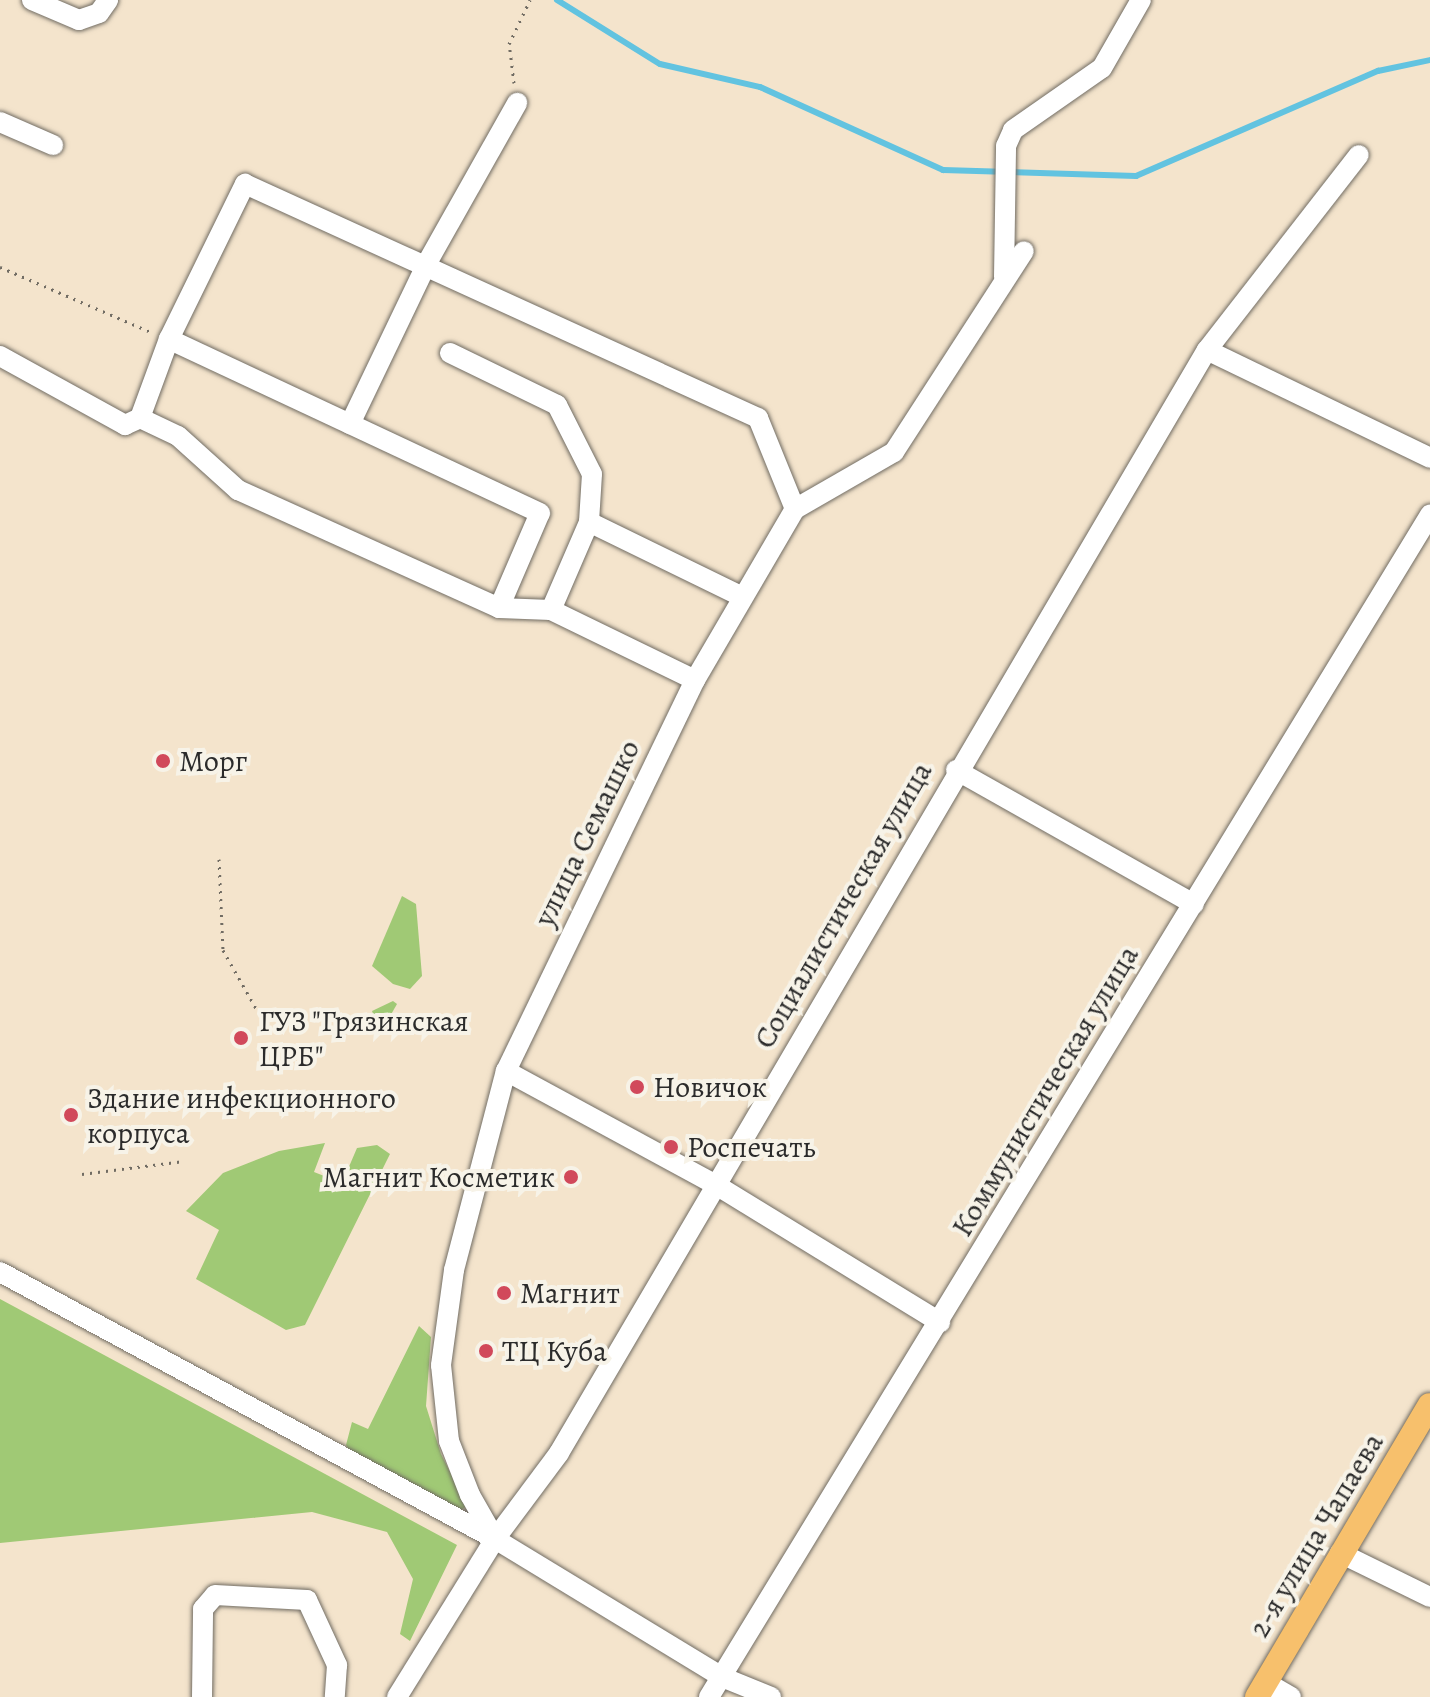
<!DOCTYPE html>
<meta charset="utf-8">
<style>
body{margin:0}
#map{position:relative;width:1430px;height:1697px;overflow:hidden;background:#f4e4cc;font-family:Alegreya,serif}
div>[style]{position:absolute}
.green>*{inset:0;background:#a0c975}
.stream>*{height:6px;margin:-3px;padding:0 3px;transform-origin:3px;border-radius:3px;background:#62c3e0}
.path>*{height:3px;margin-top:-1.5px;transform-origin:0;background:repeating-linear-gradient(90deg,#716c63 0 2px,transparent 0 8px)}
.roads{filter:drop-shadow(0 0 2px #716c63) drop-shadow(0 0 2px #716c63)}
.minor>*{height:20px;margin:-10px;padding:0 10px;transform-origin:10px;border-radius:10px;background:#fff}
.major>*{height:24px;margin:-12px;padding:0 12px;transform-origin:12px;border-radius:12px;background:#f7c06c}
.dots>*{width:22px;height:22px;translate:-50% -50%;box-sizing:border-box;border:4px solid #f7f3e8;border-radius:50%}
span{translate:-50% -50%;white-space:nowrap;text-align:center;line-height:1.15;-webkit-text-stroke:8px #f7f3e8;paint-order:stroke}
.poi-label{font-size:30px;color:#2b2b2b}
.left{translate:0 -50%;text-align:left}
.right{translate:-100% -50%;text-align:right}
.street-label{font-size:30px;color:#2b2b2b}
</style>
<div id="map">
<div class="green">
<div style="clip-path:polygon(402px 896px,416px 904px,422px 976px,410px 989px,393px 984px,372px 966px)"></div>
<div style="clip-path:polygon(393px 1001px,397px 1004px,385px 1025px,376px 1021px,372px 1011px)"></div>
<div style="clip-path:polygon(325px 1143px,314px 1172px,342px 1183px,357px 1148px,377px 1145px,390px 1154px,305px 1325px,286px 1330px,196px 1279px,219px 1230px,186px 1211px,223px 1173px,279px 1151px)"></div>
<div style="clip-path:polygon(0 1299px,457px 1545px,410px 1641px,400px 1634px,413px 1579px,387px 1532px,312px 1512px,0 1543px)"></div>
<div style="clip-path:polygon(419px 1326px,431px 1337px,426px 1406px,441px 1454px,467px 1506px,461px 1510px,350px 1452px,346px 1445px,352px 1422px,368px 1429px)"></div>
</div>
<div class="stream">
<div style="left:557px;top:0;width:121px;rotate:31.9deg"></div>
<div style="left:660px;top:64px;width:103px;rotate:13deg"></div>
<div style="left:760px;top:87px;width:201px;rotate:24.4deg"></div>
<div style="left:943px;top:170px;width:193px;rotate:1.8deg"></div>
<div style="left:1136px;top:176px;width:264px;rotate:-23.5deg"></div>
<div style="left:1378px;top:71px;width:53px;rotate:-11.9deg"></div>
</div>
<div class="path">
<div style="left:514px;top:83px;width:39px;rotate:-97deg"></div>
<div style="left:509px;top:44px;width:49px;rotate:-64.5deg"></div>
<div style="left:0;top:267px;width:164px;rotate:23.3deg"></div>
<div style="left:219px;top:859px;width:91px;rotate:87.5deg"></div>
<div style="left:223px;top:950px;width:69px;rotate:60.5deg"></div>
<div style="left:82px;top:1174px;width:103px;rotate:-7.3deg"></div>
</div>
<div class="roads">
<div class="minor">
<div style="left:32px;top:0;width:51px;rotate:23.1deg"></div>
<div style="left:79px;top:20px;width:21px;rotate:-19deg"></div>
<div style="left:99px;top:13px;width:16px;rotate:-55deg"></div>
<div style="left:0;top:122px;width:58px;rotate:23.5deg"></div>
<div style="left:1004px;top:277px;width:131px;rotate:-89.1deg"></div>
<div style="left:1006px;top:146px;width:17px;rotate:-66deg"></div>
<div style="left:1013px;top:130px;width:108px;rotate:-34.9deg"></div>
<div style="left:1102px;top:68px;width:78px;rotate:-60.2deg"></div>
<div style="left:169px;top:339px;width:84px;rotate:110.2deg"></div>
<div style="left:140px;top:418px;width:42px;rotate:25.3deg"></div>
<div style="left:178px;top:436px;width:81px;rotate:42deg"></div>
<div style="left:238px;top:490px;width:286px;rotate:24.3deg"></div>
<div style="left:1207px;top:350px;width:248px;rotate:25.8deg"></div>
<div style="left:450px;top:353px;width:119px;rotate:25.9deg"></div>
<div style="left:557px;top:405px;width:77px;rotate:63.1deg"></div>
<div style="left:592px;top:474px;width:48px;rotate:93.6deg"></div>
<div style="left:0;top:356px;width:143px;rotate:28.9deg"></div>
<div style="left:125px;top:425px;width:17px;rotate:-25deg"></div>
<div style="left:350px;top:424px;width:178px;rotate:-64.4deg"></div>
<div style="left:427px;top:263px;width:184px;rotate:-60.6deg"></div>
<div style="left:551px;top:610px;width:96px;rotate:-66.6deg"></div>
<div style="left:589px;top:522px;width:171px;rotate:26deg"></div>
<div style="left:695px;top:680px;width:160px;rotate:-154.1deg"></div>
<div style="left:551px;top:610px;width:52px;rotate:-177.8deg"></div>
<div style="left:499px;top:608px;width:103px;rotate:-66.7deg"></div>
<div style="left:540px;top:513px;width:410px;rotate:-154.9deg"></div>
<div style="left:169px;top:339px;width:173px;rotate:-63.9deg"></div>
<div style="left:245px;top:184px;width:564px;rotate:24.52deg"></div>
<div style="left:758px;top:418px;width:98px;rotate:67.9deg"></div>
<div style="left:956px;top:770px;width:273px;rotate:29.4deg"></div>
<div style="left:506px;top:1071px;width:239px;rotate:28.5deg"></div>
<div style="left:716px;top:1185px;width:263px;rotate:31.5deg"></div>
<div style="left:0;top:1272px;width:562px;rotate:28.34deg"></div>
<div style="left:495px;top:1539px;width:266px;rotate:31.3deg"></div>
<div style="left:722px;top:1677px;width:53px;rotate:22.2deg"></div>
<div style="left:495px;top:1539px;width:51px;rotate:-119.6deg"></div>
<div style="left:470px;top:1495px;width:58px;rotate:-111.3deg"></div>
<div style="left:449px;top:1441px;width:76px;rotate:-96deg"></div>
<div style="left:441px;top:1365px;width:96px;rotate:-82.2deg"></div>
<div style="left:454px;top:1270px;width:206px;rotate:-75.4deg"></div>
<div style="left:506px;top:1071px;width:434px;rotate:-64.2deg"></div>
<div style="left:695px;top:680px;width:198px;rotate:-59.7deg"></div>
<div style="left:795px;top:509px;width:114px;rotate:-29.9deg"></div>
<div style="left:894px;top:452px;width:239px;rotate:-57.1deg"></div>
<div style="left:1340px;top:1553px;width:100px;rotate:26.1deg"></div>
<div style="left:1265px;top:1682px;width:30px;rotate:30deg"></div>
<div style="left:202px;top:1697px;width:88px;rotate:-89.3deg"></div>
<div style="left:203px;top:1609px;width:18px;rotate:-49deg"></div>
<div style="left:215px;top:1595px;width:92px;rotate:3.1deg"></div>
<div style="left:307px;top:1600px;width:72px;rotate:65.2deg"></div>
<div style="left:337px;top:1665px;width:32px;rotate:94deg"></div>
<div style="left:397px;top:1697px;width:186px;rotate:-58.2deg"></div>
<div style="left:495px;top:1539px;width:107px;rotate:-53.3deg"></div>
<div style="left:559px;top:1453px;width:1279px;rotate:-59.57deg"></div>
<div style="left:1207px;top:350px;width:247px;rotate:-52.1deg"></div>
<div style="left:709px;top:1697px;width:1385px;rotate:-58.62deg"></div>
</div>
<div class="major">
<div style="left:1257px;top:1697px;width:339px;rotate:-59.4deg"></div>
</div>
</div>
<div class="dots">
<div style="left:163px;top:761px;background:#d1495b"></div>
<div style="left:241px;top:1038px;background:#d1495b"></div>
<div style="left:637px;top:1087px;background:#d1495b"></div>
<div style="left:71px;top:1115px;background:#d1495b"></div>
<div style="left:671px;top:1147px;background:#d1495b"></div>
<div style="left:571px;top:1177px;background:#d1495b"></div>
<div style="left:504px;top:1293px;background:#d1495b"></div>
<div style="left:486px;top:1351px;background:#d1495b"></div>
</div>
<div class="poi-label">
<span class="left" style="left:179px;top:761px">Морг</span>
<span class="left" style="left:259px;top:1038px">ГУЗ "Грязинская<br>ЦРБ"</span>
<span class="left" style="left:653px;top:1087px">Новичок</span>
<span class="left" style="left:87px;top:1115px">Здание инфекционного<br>корпуса</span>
<span class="left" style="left:687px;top:1147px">Роспечать</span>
<span class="right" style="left:555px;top:1177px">Магнит Косметик</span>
<span class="left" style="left:520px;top:1293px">Магнит</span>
<span class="left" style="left:502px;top:1351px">ТЦ Куба</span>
</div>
<div class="street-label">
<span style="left:587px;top:833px;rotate:-64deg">улица Семашко</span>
<span style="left:843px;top:905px;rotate:-60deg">Социалистическая улица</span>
<span style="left:1045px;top:1091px;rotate:-59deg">Коммунистическая улица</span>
<span style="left:1316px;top:1535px;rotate:-59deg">2-я улица Чапаева</span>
</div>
</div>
